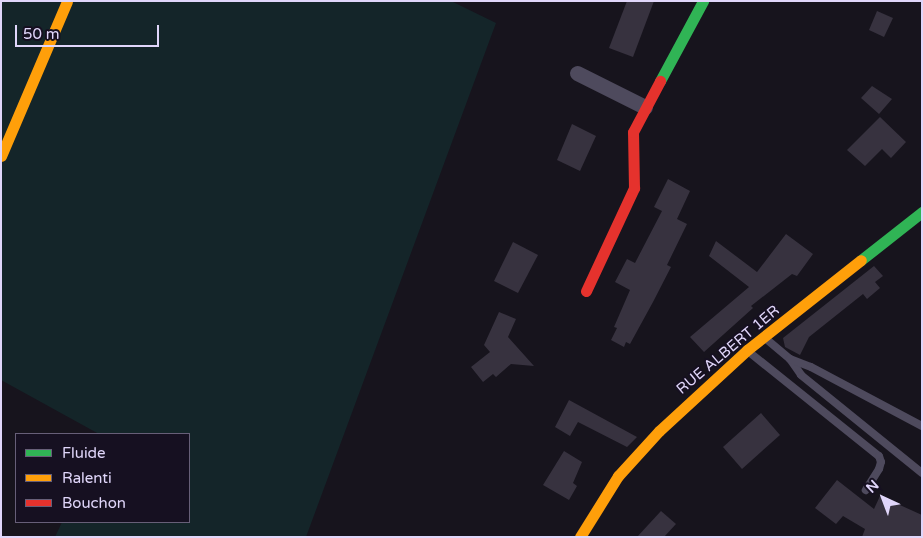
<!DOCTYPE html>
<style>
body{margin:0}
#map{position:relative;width:923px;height:538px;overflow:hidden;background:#17141d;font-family:"Varela Round",sans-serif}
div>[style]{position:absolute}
.green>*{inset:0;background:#142529}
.building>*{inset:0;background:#37323f}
.lane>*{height:8px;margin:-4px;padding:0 4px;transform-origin:4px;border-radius:4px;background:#4e4a5d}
.street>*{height:15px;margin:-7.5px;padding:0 7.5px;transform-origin:7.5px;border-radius:7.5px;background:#4e4a5d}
.fast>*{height:11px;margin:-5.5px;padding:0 5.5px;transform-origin:5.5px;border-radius:5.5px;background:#30b455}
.slow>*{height:11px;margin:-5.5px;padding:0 5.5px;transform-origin:5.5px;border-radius:5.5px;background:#ff9f0a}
.jam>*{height:11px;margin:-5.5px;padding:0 5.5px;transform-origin:5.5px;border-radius:5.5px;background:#e5322d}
span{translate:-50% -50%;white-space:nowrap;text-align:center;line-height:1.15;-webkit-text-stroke:4px #161021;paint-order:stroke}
.street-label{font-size:15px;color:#e0d6fa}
.frame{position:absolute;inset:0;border:2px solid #e0d6fa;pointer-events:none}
.legend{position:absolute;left:15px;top:433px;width:175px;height:90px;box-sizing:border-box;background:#161021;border:1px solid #675f78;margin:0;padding:6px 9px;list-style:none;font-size:15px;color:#e0d6fa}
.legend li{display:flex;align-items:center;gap:10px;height:25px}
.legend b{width:25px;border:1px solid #675f78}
.north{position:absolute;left:858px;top:473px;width:50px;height:50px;-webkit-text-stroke:4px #161021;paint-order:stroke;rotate:317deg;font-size:14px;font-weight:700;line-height:20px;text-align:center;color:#e0d6fa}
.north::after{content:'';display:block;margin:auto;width:18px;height:22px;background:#e0d6fa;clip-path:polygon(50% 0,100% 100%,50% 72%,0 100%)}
.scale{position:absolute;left:15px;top:25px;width:144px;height:22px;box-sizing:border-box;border:2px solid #e0d6fa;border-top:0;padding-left:6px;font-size:15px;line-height:18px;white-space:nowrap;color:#e0d6fa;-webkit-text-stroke:4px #161021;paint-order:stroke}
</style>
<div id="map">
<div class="green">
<div style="clip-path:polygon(1px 1px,451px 1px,496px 23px,306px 537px,55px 537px,62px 522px,189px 522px,189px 434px,99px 434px,1px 380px)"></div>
</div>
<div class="building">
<div style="clip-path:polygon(627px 1px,654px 1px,633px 57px,609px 48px)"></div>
<div style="clip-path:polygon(877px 11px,893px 18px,884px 37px,869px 30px)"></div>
<div style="clip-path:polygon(872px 86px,892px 99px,879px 114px,861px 98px)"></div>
<div style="clip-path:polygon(880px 117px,906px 142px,891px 158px,882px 149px,865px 166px,847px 150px)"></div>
<div style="clip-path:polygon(572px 124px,596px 136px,580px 171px,557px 160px)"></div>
<div style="clip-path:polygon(668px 179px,690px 191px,677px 219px,687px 224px,667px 265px,671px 267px,653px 302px,630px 344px,626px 342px,624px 347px,611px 340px,617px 328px,614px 327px,630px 290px,615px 282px,627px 259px,635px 263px,662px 211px,654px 207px)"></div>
<div style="clip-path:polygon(786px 234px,813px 254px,797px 276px,792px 274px,751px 306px,753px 308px,704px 352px,690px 337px,749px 287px,709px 256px,716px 241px,757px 272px)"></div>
<div style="clip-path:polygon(513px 242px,538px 255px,518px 293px,494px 281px)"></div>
<div style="clip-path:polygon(874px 266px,883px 276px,875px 282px,880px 288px,867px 299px,863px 294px,809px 337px,800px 355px,785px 347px,783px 338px)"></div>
<div style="clip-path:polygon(499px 312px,516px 319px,508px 337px,534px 366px,511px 364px,496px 377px,493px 374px,483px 382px,471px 367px,490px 352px,484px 345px)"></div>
<div style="clip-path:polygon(569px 400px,637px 437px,627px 447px,578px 422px,570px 436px,555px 427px)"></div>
<div style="clip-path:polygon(761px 413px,780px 435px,742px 469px,723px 447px)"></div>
<div style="clip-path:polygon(564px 451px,582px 462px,573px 483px,577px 486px,569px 500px,543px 485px)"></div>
<div style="clip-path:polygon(837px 480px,874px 509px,880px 496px,922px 515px,922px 537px,862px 537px,865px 529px,843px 516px,836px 524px,815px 508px)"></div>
<div style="clip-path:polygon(661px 511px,676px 524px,664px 537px,637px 537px)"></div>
</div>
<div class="lane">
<div style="left:765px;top:338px;width:33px;rotate:40deg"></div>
<div style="left:790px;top:359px;width:19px;rotate:55deg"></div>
<div style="left:801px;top:375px;width:156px;rotate:39deg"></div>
<div style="left:749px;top:352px;width:166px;rotate:38.7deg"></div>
<div style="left:879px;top:456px;width:6px;rotate:72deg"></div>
<div style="left:881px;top:462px;width:7px;rotate:106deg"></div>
<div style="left:879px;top:469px;width:25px;rotate:122deg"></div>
<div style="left:790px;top:359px;width:22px;rotate:21deg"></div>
<div style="left:811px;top:367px;width:126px;rotate:28deg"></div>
</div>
<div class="street">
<div style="left:577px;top:73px;width:76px;rotate:26.6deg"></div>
</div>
<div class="fast">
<div style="left:660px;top:81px;width:91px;rotate:-61.7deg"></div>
<div style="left:861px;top:260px;width:78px;rotate:-38.2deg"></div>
</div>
<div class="slow">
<div style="left:1px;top:156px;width:168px;rotate:-66.9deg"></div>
<div style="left:580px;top:537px;width:72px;rotate:-58.1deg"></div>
<div style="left:618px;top:476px;width:61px;rotate:-47.7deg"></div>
<div style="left:659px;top:431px;width:120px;rotate:-42.6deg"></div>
<div style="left:747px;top:350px;width:145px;rotate:-38.3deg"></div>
</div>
<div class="jam">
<div style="left:586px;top:291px;width:114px;rotate:-65deg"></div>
<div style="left:634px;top:188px;width:56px;rotate:-91deg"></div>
<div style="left:633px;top:132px;width:58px;rotate:-62.1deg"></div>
</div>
<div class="street-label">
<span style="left:728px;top:350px;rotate:-40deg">RUE ALBERT 1ER</span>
</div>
<div class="frame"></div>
<ul class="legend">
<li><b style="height:6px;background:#30b455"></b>Fluide</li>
<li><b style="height:6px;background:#ff9f0a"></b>Ralenti</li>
<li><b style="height:6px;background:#e5322d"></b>Bouchon</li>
</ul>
<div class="north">N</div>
<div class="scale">50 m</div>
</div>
